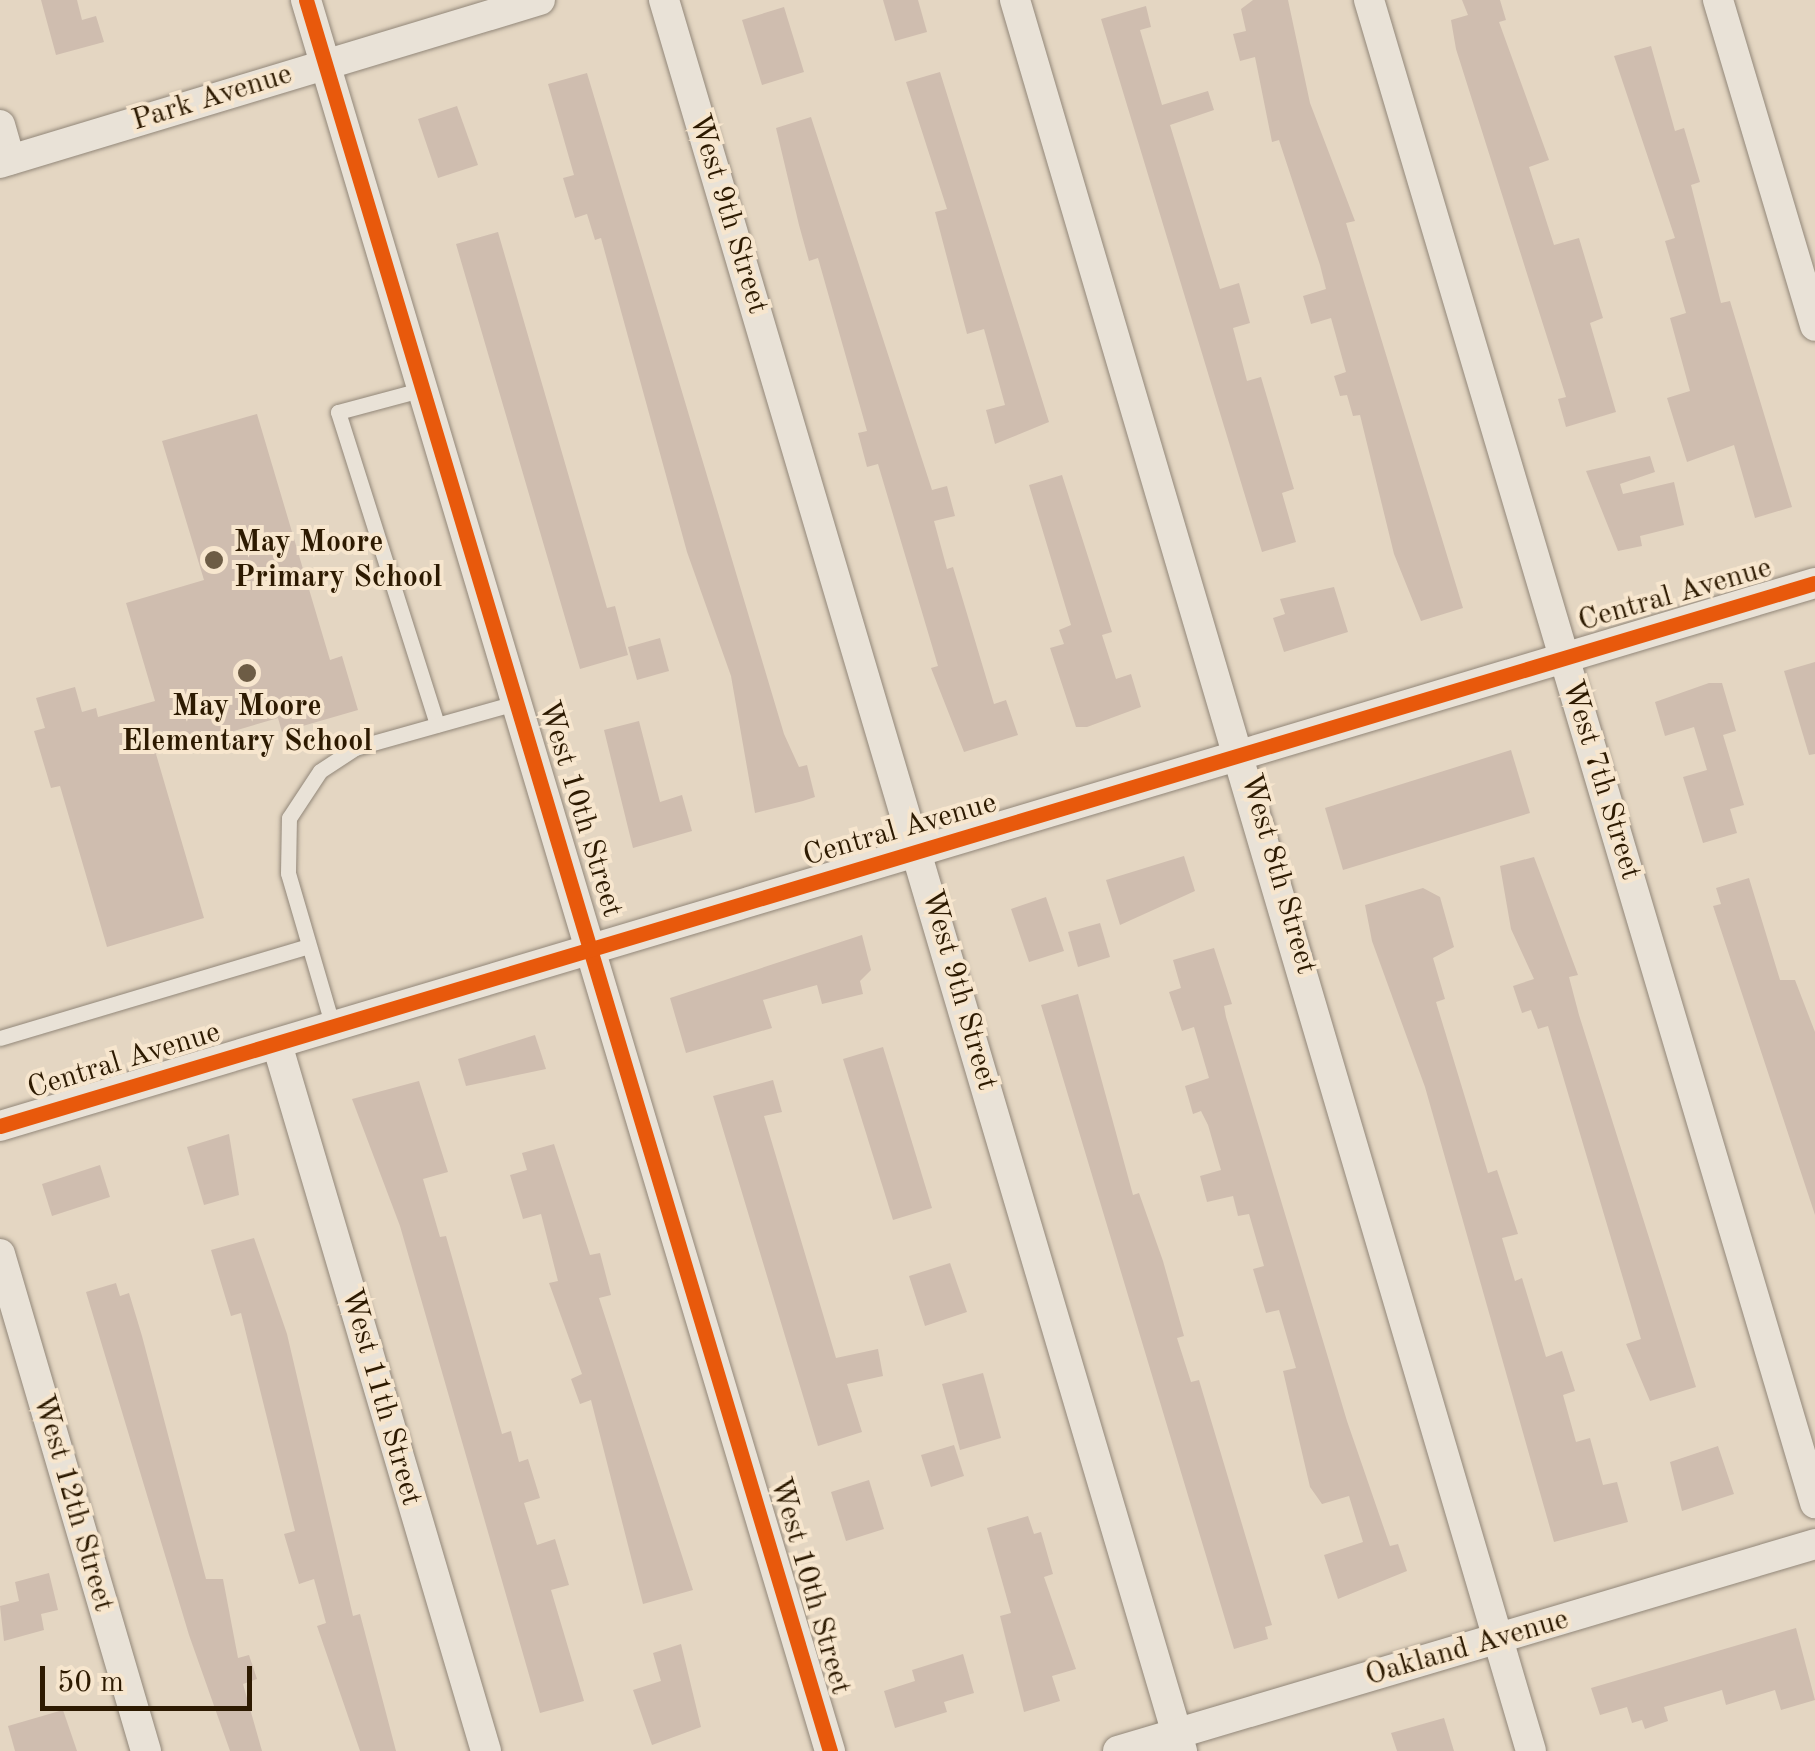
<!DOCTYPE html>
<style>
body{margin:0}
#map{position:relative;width:1815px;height:1751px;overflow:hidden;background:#e4d6c2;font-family:"Old Standard TT",serif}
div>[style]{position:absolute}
.building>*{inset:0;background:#cfbdaf}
.roads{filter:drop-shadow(0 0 2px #928779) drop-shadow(0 0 2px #928779)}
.lane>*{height:15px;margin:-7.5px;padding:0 7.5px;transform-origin:7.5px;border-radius:7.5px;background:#e9e2d7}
.street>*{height:30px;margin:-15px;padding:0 15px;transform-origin:15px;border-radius:15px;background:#e9e2d7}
.cycleway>*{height:15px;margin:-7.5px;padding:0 7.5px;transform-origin:7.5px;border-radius:7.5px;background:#e8590c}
.dots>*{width:28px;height:28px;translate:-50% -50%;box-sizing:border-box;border:5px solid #f7e6ce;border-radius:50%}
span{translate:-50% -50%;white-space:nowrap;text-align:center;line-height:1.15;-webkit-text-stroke:8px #f7e6ce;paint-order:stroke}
.street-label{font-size:30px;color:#2d1a01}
.poi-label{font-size:30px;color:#2d1a01;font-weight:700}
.left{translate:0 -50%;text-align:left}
.scale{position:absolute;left:40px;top:1666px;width:212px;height:45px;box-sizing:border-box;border:5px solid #2d1a01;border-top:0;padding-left:12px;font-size:30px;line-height:35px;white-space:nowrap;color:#2d1a01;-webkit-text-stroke:8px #f7e6ce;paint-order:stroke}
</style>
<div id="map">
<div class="building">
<div style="clip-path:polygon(41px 0,77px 0,82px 20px,96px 16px,104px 42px,56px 55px)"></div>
<div style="clip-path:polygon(883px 0,918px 0,927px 32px,895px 41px)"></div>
<div style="clip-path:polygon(1253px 0,1288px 0,1310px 103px,1355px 221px,1346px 223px,1463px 608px,1421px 621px,1394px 554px,1360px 415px,1353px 416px,1347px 395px,1340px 396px,1334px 376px,1346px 372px,1331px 318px,1311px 324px,1303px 296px,1326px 289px,1320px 265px,1279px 140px,1272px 142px,1255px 57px,1240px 61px,1233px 34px,1246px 31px,1241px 9px)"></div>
<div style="clip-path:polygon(1462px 0,1500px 0,1506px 20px,1499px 22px,1549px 160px,1529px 167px,1554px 245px,1579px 238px,1603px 318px,1590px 323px,1616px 412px,1566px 427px,1558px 399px,1566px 397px,1456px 49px,1451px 20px,1468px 15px)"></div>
<div style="clip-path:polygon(1146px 6px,1151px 27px,1140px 30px,1162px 105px,1208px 91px,1214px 110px,1170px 125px,1220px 289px,1239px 283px,1250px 323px,1233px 328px,1247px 381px,1261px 377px,1294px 489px,1282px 493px,1296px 542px,1262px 552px,1101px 19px)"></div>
<div style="clip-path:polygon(784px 7px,804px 72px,762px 85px,742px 20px)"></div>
<div style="clip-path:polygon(1651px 46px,1675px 131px,1684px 128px,1700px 182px,1691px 185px,1721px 303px,1730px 301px,1792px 507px,1755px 518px,1734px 445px,1687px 462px,1667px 398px,1690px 391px,1670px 318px,1686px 313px,1665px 241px,1675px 238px,1614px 56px)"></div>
<div style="clip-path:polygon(940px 72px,1049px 422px,995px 444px,986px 410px,1005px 405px,984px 329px,967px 334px,935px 212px,947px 209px,906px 82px)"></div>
<div style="clip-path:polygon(587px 73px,784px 734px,799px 767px,807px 765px,815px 797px,803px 801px,755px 813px,731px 676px,687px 552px,601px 238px,595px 240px,587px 214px,575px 218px,563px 178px,574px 175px,548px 84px)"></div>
<div style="clip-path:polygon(457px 106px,478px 165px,438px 178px,418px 119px)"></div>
<div style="clip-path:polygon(811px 117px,932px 490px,947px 486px,955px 516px,934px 521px,947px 569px,953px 567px,994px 704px,1006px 700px,1018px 735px,964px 752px,931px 668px,938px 666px,878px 464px,867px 467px,858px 433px,867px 431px,818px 258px,809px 261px,799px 225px,776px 128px)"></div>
<div style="clip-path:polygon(498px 232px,607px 608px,615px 606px,628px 655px,580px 669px,456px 244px)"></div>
<div style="clip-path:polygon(257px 414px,330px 660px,342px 656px,358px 710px,282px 732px,278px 718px,156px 754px,204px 918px,107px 947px,60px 786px,51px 788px,34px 731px,45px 728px,36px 698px,75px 687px,82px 712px,96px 708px,98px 717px,155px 701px,126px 603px,204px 580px,162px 441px)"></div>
<div style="clip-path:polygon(1650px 456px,1655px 472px,1620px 484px,1623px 494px,1674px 482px,1684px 525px,1640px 536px,1642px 546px,1618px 551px,1586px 471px)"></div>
<div style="clip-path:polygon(1062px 475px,1112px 632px,1102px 635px,1116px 679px,1131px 674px,1141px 707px,1087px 727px,1076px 727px,1050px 648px,1064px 644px,1059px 630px,1071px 625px,1029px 485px)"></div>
<div style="clip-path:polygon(1334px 587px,1348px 632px,1284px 652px,1273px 618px,1285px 614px,1280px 599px)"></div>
<div style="clip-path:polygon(660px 638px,669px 671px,637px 680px,628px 647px)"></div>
<div style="clip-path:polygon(1815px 662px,1815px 754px,1809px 755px,1784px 671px)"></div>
<div style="clip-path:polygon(1709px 683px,1722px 683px,1736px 731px,1723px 735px,1744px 805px,1730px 809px,1737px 833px,1703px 843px,1683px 777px,1707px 770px,1694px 727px,1665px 736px,1655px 702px)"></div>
<div style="clip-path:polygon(639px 721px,660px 802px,682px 795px,692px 831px,633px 848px,604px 730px)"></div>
<div style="clip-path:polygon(1511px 750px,1530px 813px,1343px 870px,1325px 808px)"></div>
<div style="clip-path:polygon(1184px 856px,1195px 891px,1120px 925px,1106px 880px)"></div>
<div style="clip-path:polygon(1534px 857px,1578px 975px,1569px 977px,1579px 1015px,1696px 1387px,1650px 1401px,1626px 1344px,1641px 1339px,1548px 1026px,1538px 1029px,1531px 1010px,1522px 1013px,1513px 986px,1534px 979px,1511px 929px,1500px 866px)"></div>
<div style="clip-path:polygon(1749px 878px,1780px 980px,1795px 980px,1815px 1032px,1815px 1215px,1713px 906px,1721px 904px,1716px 888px)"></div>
<div style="clip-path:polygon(1423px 888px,1440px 897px,1454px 947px,1433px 958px,1445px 999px,1436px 1002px,1488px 1173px,1497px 1170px,1518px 1234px,1502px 1238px,1515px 1281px,1522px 1278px,1546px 1357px,1562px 1351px,1575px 1391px,1563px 1395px,1576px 1442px,1590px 1438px,1603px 1485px,1617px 1482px,1628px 1522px,1554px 1542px,1425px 1087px,1372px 941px,1365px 905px)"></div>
<div style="clip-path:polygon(1046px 897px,1064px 951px,1029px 962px,1011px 909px)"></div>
<div style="clip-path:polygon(1100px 923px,1110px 957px,1078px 967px,1068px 932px)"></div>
<div style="clip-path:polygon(862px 935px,871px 970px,860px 981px,863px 994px,822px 1004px,817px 985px,763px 1000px,772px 1028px,686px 1053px,670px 998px)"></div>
<div style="clip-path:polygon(1214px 948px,1232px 1004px,1224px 1006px,1226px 1017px,1347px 1421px,1390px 1546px,1398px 1544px,1407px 1571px,1338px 1599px,1324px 1555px,1363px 1542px,1349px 1496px,1322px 1504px,1310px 1487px,1283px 1371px,1296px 1368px,1279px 1310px,1266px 1313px,1253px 1269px,1264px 1266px,1249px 1214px,1238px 1216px,1233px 1196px,1207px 1202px,1200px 1176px,1221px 1170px,1208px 1125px,1201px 1111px,1193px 1114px,1185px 1086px,1209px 1078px,1194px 1027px,1182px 1031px,1169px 992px,1181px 988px,1173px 960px)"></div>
<div style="clip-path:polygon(1078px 994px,1133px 1195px,1139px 1193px,1163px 1261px,1184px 1336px,1177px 1338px,1191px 1382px,1199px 1380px,1272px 1625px,1265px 1627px,1268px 1639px,1234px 1649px,1041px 1005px)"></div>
<div style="clip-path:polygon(535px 1035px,546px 1069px,466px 1086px,458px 1059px)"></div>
<div style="clip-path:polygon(883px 1047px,932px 1208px,893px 1220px,843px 1059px)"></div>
<div style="clip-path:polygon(773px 1080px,782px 1112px,764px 1116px,836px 1358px,878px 1349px,883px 1376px,847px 1384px,862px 1432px,818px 1446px,713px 1096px)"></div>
<div style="clip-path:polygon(419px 1081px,448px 1172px,423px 1179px,440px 1237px,446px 1236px,502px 1434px,511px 1431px,519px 1462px,528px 1459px,540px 1498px,524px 1503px,537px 1545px,555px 1539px,569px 1585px,551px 1590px,584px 1701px,540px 1713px,400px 1226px,352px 1099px)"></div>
<div style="clip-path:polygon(229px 1134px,239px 1195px,204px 1205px,187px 1147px)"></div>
<div style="clip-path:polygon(554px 1144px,590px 1255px,600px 1253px,611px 1295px,599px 1298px,693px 1590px,643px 1604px,591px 1400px,580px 1404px,571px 1379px,582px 1374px,549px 1283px,558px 1281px,541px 1214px,523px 1219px,510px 1175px,527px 1170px,522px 1153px)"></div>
<div style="clip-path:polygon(100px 1165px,110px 1197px,52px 1216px,42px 1184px)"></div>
<div style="clip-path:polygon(254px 1238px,287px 1334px,353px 1616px,360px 1614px,396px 1751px,360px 1751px,317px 1626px,326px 1623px,314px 1579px,299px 1584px,284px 1534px,295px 1531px,241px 1313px,231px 1316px,211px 1250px)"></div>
<div style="clip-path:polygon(950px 1263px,967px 1312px,925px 1326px,909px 1276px)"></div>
<div style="clip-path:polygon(116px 1283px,120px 1296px,129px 1293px,142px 1336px,206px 1579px,223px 1579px,238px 1658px,249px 1655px,257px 1679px,243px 1684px,262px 1751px,230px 1751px,189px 1635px,86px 1292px)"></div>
<div style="clip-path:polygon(983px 1373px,1001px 1438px,960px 1450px,942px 1384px)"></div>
<div style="clip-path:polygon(954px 1445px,964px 1476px,931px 1487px,921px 1455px)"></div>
<div style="clip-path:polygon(1718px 1446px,1734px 1494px,1682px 1511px,1670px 1462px)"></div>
<div style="clip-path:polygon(869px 1480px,884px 1529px,846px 1541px,831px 1492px)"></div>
<div style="clip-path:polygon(1028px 1516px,1034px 1534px,1041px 1532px,1053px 1574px,1044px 1577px,1076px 1669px,1052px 1676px,1060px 1701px,1024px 1712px,1000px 1616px,1011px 1613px,987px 1528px)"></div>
<div style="clip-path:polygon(49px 1573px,58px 1610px,41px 1614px,44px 1630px,4px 1641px,0 1606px,19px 1601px,15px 1582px)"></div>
<div style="clip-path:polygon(1796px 1628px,1815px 1700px,1781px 1710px,1775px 1690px,1726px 1705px,1722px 1690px,1664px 1707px,1668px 1721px,1645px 1729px,1642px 1720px,1632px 1723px,1627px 1707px,1600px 1715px,1591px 1688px)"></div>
<div style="clip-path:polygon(681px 1644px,701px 1727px,652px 1745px,633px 1690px,661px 1681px,653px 1653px)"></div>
<div style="clip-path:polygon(963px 1654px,974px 1693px,944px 1702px,947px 1712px,895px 1728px,884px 1691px,915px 1681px,912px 1670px)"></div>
<div style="clip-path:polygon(63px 1710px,77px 1751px,15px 1751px,8px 1726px)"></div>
<div style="clip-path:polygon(1444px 1718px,1454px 1751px,1397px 1751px,1391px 1733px)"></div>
</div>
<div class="roads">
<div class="lane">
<div style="left:424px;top:389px;width:89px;rotate:165deg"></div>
<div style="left:338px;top:412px;width:328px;rotate:72.4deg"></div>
<div style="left:333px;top:1027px;width:160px;rotate:-106.3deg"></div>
<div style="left:288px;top:873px;width:55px;rotate:-89deg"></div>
<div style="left:289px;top:818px;width:56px;rotate:-56.6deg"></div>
<div style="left:320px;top:771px;width:42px;rotate:-33.3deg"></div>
<div style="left:355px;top:748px;width:170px;rotate:-15.7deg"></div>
<div style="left:0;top:1038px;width:319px;rotate:-16.6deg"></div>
</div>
<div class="street">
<div style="left:306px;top:0;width:1828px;rotate:73.34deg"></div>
<div style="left:664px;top:0;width:1826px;rotate:73.52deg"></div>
<div style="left:1015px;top:0;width:1825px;rotate:73.58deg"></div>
<div style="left:1369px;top:0;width:1568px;rotate:73.47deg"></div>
<div style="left:1718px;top:0;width:340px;rotate:73.4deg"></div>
<div style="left:0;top:125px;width:36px;rotate:74deg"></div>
<div style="left:0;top:163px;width:564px;rotate:-16.8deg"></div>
<div style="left:277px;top:1044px;width:737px;rotate:73.53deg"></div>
<div style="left:0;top:1126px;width:1894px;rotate:-16.66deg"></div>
<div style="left:0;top:1254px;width:518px;rotate:73.63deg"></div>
<div style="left:1118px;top:1751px;width:727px;rotate:-16.54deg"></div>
</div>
</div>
<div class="cycleway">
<div style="left:306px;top:0;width:1828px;rotate:73.34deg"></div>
<div style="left:0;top:1126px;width:1894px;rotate:-16.66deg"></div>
</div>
<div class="dots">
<div style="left:214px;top:560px;background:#6d5c45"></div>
<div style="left:247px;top:673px;background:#6d5c45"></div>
</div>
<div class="street-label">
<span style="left:212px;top:98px;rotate:-17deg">Park Avenue</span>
<span style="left:728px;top:214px;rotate:73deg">West 9th Street</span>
<span style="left:1675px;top:595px;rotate:-16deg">Central Avenue</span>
<span style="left:1601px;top:780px;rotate:73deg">West 7th Street</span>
<span style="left:580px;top:809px;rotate:73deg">West 10th Street</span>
<span style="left:900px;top:830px;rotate:-16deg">Central Avenue</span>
<span style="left:1278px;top:874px;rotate:74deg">West 8th Street</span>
<span style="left:959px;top:990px;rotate:74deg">West 9th Street</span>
<span style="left:124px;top:1061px;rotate:-17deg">Central Avenue</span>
<span style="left:381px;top:1397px;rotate:74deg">West 11th Street</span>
<span style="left:73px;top:1503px;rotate:74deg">West 12th Street</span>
<span style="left:810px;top:1586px;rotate:74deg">West 10th Street</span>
<span style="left:1467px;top:1648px;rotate:-16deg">Oakland Avenue</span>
</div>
<div class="poi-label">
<span class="left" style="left:234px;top:560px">May Moore<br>Primary School</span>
<span style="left:247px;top:724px">May Moore<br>Elementary School</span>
</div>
<div class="scale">50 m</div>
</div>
